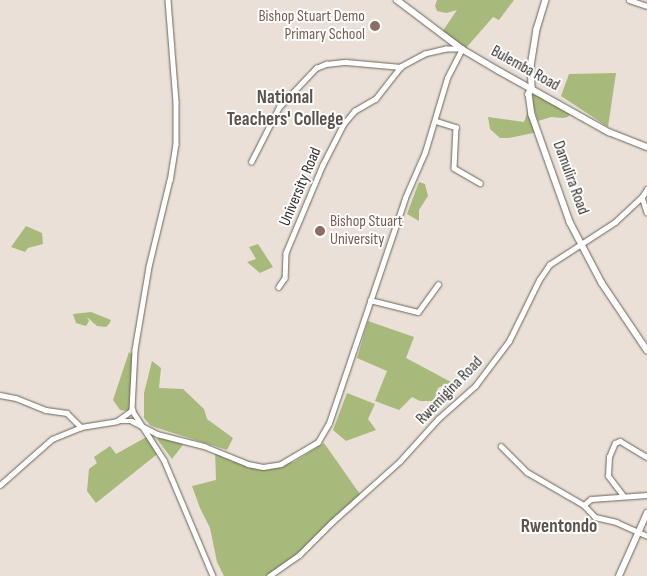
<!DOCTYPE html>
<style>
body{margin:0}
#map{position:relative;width:647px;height:576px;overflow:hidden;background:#eae0d7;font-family:"Sofia Sans Condensed",sans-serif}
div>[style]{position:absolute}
.green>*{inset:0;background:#a7ba7b}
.roads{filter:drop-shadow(0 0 1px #6b635b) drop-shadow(0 0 1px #6b635b)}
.street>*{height:4.5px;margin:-2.25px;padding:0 2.25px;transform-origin:2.25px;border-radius:2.25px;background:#fff}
.secondary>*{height:5.5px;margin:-2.75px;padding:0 2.75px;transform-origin:2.75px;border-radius:2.75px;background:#fff}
.dots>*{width:14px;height:14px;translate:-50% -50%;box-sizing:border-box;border:2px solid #fff;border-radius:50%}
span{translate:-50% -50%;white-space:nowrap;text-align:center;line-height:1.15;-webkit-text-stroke:4px #fff;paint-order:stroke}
.education-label{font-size:16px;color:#785e54}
.right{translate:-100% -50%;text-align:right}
.left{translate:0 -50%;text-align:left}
.street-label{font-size:16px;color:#332f2b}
.quarter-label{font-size:19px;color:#5c544c;font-weight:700}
</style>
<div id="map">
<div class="green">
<div style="clip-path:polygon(437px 0,514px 0,499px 20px,493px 17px,466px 48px,442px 32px,457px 10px,446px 13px,437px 11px,435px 6px)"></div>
<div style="clip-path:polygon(616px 73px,608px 127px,561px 96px,569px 74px)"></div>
<div style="clip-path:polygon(533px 90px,572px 111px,568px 117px,563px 118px,551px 117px,538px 121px,533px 106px)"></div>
<div style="clip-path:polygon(529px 108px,538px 132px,509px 138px,500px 138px,490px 129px,488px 117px,524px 122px)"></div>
<div style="clip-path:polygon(419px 182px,425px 184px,428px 196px,419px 210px,419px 221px,407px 214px)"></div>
<div style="clip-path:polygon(26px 226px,42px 233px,43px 244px,28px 248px,25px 252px,11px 247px)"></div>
<div style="clip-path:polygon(258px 244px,273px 267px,260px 273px,247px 262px,256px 259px,249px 247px)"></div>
<div style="clip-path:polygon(91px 312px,111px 320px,109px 324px,106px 327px,97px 326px,87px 317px,89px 321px,86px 326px,76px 323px,73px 314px)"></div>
<div style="clip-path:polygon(368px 321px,414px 337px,406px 358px,451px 382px,438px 388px,434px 401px,420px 401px,412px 397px,399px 410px,375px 401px,387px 371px,357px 358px)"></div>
<div style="clip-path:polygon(129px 352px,134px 356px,134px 407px,128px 411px,120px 410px,113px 400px)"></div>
<div style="clip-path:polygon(152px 361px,161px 368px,159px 388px,183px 389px,204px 409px,207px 419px,233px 438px,227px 450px,151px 426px,144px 418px,144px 393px)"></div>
<div style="clip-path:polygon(347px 393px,375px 404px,368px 419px,376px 430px,346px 441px,333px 430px)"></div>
<div style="clip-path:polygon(150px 435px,161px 451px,96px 503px,87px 491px,89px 469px,97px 463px,94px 457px,110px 446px,116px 454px)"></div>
<div style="clip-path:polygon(160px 436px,185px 442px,172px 459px,157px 439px)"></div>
<div style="clip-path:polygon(324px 443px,362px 497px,320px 536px,302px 556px,270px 576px,224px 576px,217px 562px,210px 528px,200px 508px,192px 486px,216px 480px,215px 449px,249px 463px,270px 468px,294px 462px)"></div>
</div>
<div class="roads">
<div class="street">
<div style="left:168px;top:0;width:102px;rotate:85.5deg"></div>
<div style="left:176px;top:102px;width:42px;rotate:90deg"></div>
<div style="left:176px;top:144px;width:36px;rotate:99deg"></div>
<div style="left:170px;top:180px;width:89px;rotate:103.6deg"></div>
<div style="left:149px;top:267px;width:84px;rotate:99.6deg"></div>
<div style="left:135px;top:350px;width:60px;rotate:92.9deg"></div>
<div style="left:132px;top:410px;width:59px;rotate:57.4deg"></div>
<div style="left:164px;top:460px;width:126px;rotate:67.1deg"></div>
<div style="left:629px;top:0;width:19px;rotate:18deg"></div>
<div style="left:436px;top:121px;width:21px;rotate:17deg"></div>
<div style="left:456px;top:127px;width:41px;rotate:92.8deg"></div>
<div style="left:454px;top:168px;width:30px;rotate:30deg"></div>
<div style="left:251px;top:162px;width:62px;rotate:-63deg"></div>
<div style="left:279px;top:107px;width:54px;rotate:-46.5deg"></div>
<div style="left:316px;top:68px;width:11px;rotate:-22deg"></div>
<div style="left:326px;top:64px;width:20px;rotate:-6deg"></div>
<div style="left:346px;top:62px;width:55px;rotate:5.2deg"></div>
<div style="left:642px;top:197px;width:16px;rotate:72deg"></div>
<div style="left:370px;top:300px;width:49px;rotate:14deg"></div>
<div style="left:418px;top:312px;width:34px;rotate:-54deg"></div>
<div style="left:0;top:395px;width:16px;rotate:11deg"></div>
<div style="left:16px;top:398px;width:32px;rotate:22deg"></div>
<div style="left:46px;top:410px;width:21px;rotate:8deg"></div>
<div style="left:67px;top:413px;width:20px;rotate:45deg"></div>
<div style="left:117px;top:421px;width:19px;rotate:-36deg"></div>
<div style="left:501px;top:446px;width:37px;rotate:45deg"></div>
<div style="left:527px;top:472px;width:66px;rotate:30.1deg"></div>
<div style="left:584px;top:505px;width:16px;rotate:47deg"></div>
<div style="left:595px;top:517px;width:22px;rotate:13deg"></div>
<div style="left:616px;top:522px;width:34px;rotate:24deg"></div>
<div style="left:0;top:485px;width:69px;rotate:-41.5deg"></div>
<div style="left:52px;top:439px;width:31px;rotate:-22deg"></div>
<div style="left:81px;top:427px;width:36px;rotate:-9deg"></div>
<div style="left:117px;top:421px;width:15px"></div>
<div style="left:132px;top:421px;width:28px;rotate:27deg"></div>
<div style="left:157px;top:434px;width:49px;rotate:14.3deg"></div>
<div style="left:204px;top:446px;width:48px;rotate:22.2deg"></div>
<div style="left:248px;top:464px;width:15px;rotate:11deg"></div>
<div style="left:263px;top:467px;width:18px;rotate:-9deg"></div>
<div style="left:281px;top:464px;width:43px;rotate:-30.7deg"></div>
<div style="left:318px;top:442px;width:22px;rotate:-60deg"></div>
<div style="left:329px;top:423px;width:237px;rotate:-71.3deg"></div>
<div style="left:405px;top:198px;width:50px;rotate:-66.5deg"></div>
<div style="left:425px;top:152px;width:77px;rotate:-73.4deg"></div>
<div style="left:447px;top:78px;width:33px;rotate:-63deg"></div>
<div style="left:462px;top:49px;width:16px;rotate:180deg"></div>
<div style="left:446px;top:49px;width:22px;rotate:167deg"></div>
<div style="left:425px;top:54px;width:27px;rotate:152deg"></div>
<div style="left:401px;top:67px;width:41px;rotate:128deg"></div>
<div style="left:376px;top:99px;width:24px;rotate:150deg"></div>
<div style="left:355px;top:111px;width:17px;rotate:130deg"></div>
<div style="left:344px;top:124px;width:46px;rotate:117.1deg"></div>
<div style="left:323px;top:165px;width:95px;rotate:112.8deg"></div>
<div style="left:286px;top:253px;width:25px;rotate:92deg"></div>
<div style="left:285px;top:278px;width:11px;rotate:124deg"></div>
<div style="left:623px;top:496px;width:25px;rotate:-127deg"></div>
<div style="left:608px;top:476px;width:19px;rotate:-87deg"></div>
<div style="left:609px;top:457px;width:15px;rotate:-67deg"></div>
<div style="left:615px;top:443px;width:5px;rotate:-22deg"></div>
<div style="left:620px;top:441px;width:31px;rotate:31deg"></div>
<div style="left:584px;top:505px;width:9px;rotate:-41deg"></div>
<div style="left:591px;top:499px;width:56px;rotate:-4.1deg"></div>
<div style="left:269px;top:576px;width:37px;rotate:-35deg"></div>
<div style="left:299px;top:555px;width:45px;rotate:-45deg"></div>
<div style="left:331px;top:523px;width:93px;rotate:-41.9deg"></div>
<div style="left:400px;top:461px;width:57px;rotate:-47.9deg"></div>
<div style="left:438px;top:419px;width:50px;rotate:-41.7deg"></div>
<div style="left:475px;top:386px;width:56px;rotate:-52.9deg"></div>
<div style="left:509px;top:341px;width:68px;rotate:-63.8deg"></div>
<div style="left:539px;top:280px;width:18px;rotate:-56deg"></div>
<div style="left:549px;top:265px;width:79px;rotate:-33.1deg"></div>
<div style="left:615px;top:222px;width:37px;rotate:-43deg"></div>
<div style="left:642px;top:197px;width:9px;rotate:-58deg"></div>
</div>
<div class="secondary">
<div style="left:397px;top:0;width:81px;rotate:37deg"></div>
<div style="left:462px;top:49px;width:45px;rotate:30.5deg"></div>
<div style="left:501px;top:72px;width:124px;rotate:29.1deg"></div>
<div style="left:609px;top:132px;width:41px;rotate:21.5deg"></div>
<div style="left:546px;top:0;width:30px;rotate:107deg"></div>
<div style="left:537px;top:29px;width:37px;rotate:99deg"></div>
<div style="left:531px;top:66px;width:22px;rotate:87deg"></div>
<div style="left:532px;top:88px;width:7px;rotate:117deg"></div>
<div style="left:529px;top:94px;width:21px;rotate:82deg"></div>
<div style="left:532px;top:115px;width:114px;rotate:70.4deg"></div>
<div style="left:570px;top:222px;width:69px;rotate:62.3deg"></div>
<div style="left:602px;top:283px;width:81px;rotate:56.1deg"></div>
<div style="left:619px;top:576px;width:69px;rotate:-66deg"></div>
</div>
</div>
<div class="dots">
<div style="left:375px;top:26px;background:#8d6e63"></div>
<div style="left:320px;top:231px;background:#8d6e63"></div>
</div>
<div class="education-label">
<span class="right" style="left:365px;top:26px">Bishop Stuart Demo<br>Primary School</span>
<span class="left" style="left:330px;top:231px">Bishop Stuart<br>University</span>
</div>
<div class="street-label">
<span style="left:525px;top:69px;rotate:29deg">Bulemba Road</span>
<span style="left:570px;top:178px;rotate:70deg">Damulira Road</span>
<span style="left:301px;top:187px;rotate:-67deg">University Road</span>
<span style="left:450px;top:391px;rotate:-46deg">Rwemigina Road</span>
</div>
<div class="quarter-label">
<span style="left:285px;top:109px">National<br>Teachers' College</span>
<span style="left:559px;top:527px">Rwentondo</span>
</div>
</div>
